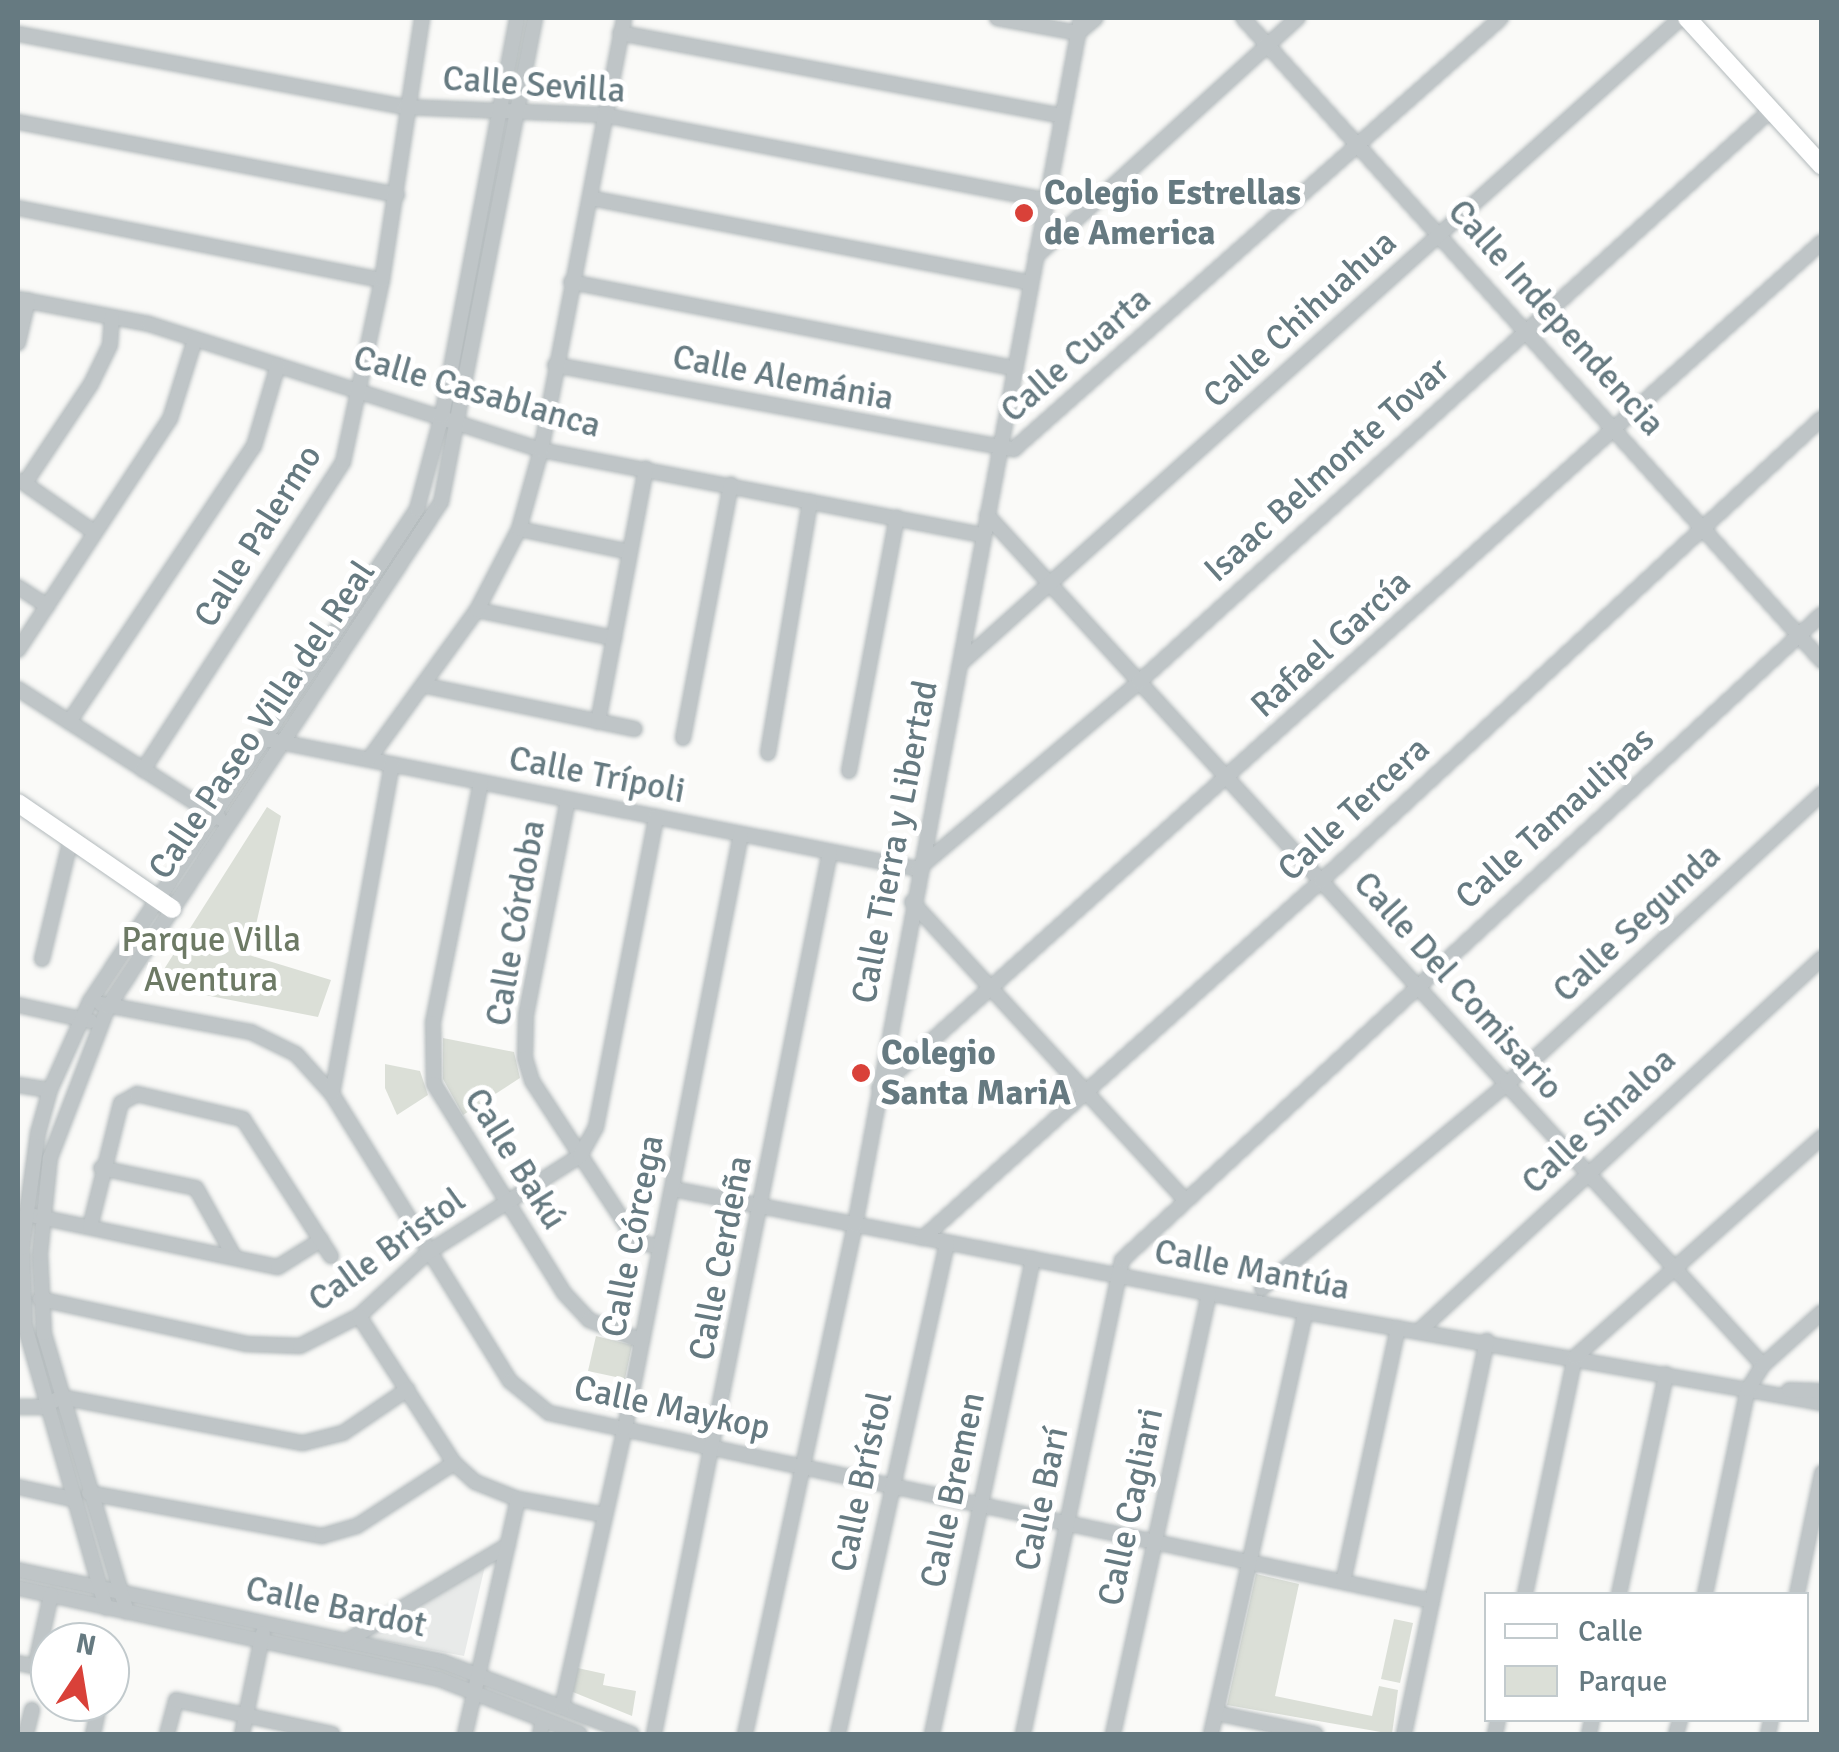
<!DOCTYPE html>
<meta charset="utf-8">
<style>
body{margin:0}
#map{position:relative;width:1839px;height:1752px;overflow:hidden;background:#fafaf8;font-family:Signika,sans-serif}
div>[style]{position:absolute}
.built>*{inset:0;background:#e8eae9}
.green>*{inset:0;background:#dbdfd7}
.roads{filter:drop-shadow(0 0 2px #b3babc) drop-shadow(0 0 2px #b3babc)}
.minor>*{height:14px;margin:-7px;padding:0 7px;transform-origin:7px;border-radius:7px;background:#bfc5c7}
.major>*{height:18px;margin:-9px;padding:0 9px;transform-origin:9px;border-radius:9px;background:#fff}
.dots>*{width:28px;height:28px;translate:-50% -50%;box-sizing:border-box;border:5px solid #fff;border-radius:50%}
span{translate:-50% -50%;white-space:nowrap;text-align:center;line-height:1.15;-webkit-text-stroke:10px #fff;paint-order:stroke}
.street-label{font-size:35px;color:#667a81}
.poi-label{font-size:35px;color:#667a81;font-weight:700}
.left{translate:0 -50%;text-align:left}
.park-label{font-size:35px;color:#6d7a65}
.frame{position:absolute;inset:0;border:20px solid #667a81;pointer-events:none}
.legend{position:absolute;left:1484px;top:1592px;width:325px;height:130px;box-sizing:border-box;background:#fff;border:2px solid #c2cacd;margin:0;padding:12px 18px;list-style:none;font-size:30px;color:#667a81}
.legend li{display:flex;align-items:center;gap:20px;height:50px}
.legend b{width:50px;border:2px solid #c2cacd}
.north{position:absolute;left:30px;top:1622px;width:100px;height:100px;box-sizing:border-box;background:#fff;border:2px solid #c2cacd;border-radius:50%;rotate:12deg;font-size:28px;font-weight:700;line-height:40px;text-align:center;color:#667a81}
.north::after{content:'';display:block;margin:auto;width:35px;height:45px;background:#d94139;clip-path:polygon(50% 0,100% 100%,50% 72%,0 100%)}
</style>
<div id="map">
<div class="built">
<div style="clip-path:polygon(485px 1566px,464px 1656px,367px 1638px,368px 1633px)"></div>
</div>
<div class="green">
<div style="clip-path:polygon(267px 807px,281px 816px,249px 955px,331px 980px,318px 1017px,154px 985px)"></div>
<div style="clip-path:polygon(443px 1038px,514px 1052px,520px 1078px,463px 1115px,443px 1079px)"></div>
<div style="clip-path:polygon(385px 1064px,420px 1071px,428px 1095px,397px 1115px,385px 1088px)"></div>
<div style="clip-path:polygon(596px 1336px,632px 1345px,625px 1379px,588px 1371px)"></div>
<div style="clip-path:polygon(1256px 1574px,1299px 1584px,1275px 1696px,1372px 1716px,1379px 1686px,1398px 1690px,1392px 1734px,1227px 1705px)"></div>
<div style="clip-path:polygon(1394px 1619px,1413px 1623px,1400px 1683px,1381px 1679px)"></div>
<div style="clip-path:polygon(573px 1667px,605px 1674px,603px 1685px,636px 1691px,632px 1716px,568px 1690px)"></div>
</div>
<div class="roads">
<div class="minor">
<div style="left:997px;top:18px;width:82px;rotate:10.5deg"></div>
<div style="left:1078px;top:33px;width:23px;rotate:-40deg"></div>
<div style="left:1243px;top:18px;width:865px;rotate:48deg"></div>
<div style="left:620px;top:33px;width:450px;rotate:10.6deg"></div>
<div style="left:18px;top:34px;width:394px;rotate:10.7deg"></div>
<div style="left:405px;top:107px;width:199px;rotate:2.3deg"></div>
<div style="left:604px;top:115px;width:450px;rotate:10.9deg"></div>
<div style="left:18px;top:122px;width:386px;rotate:10.9deg"></div>
<div style="left:590px;top:198px;width:448px;rotate:10.9deg"></div>
<div style="left:18px;top:208px;width:371px;rotate:11.2deg"></div>
<div style="left:1036px;top:256px;width:354px;rotate:-42.3deg"></div>
<div style="left:571px;top:282px;width:451px;rotate:11deg"></div>
<div style="left:18px;top:299px;width:133px;rotate:10.8deg"></div>
<div style="left:149px;top:324px;width:412px;rotate:17.8deg"></div>
<div style="left:541px;top:450px;width:450px;rotate:10.9deg"></div>
<div style="left:18px;top:343px;width:44px;rotate:-76.9deg"></div>
<div style="left:555px;top:365px;width:467px;rotate:10.4deg"></div>
<div style="left:1014px;top:449px;width:650px;rotate:-41.51deg"></div>
<div style="left:21px;top:481px;width:89px;rotate:34.9deg"></div>
<div style="left:25px;top:483px;width:119px;rotate:-56.3deg"></div>
<div style="left:91px;top:384px;width:43px;rotate:-64deg"></div>
<div style="left:110px;top:345px;width:28px;rotate:-86deg"></div>
<div style="left:987px;top:515px;width:1151px;rotate:47.61deg"></div>
<div style="left:519px;top:529px;width:113px;rotate:11.7deg"></div>
<div style="left:18px;top:587px;width:35px;rotate:33deg"></div>
<div style="left:477px;top:610px;width:140px;rotate:11.6deg"></div>
<div style="left:18px;top:650px;width:277px;rotate:-56.7deg"></div>
<div style="left:170px;top:419px;width:84px;rotate:-72.6deg"></div>
<div style="left:960px;top:664px;width:968px;rotate:-41.86deg"></div>
<div style="left:427px;top:686px;width:212px;rotate:11.7deg"></div>
<div style="left:18px;top:689px;width:239px;rotate:32.7deg"></div>
<div style="left:69px;top:722px;width:332px;rotate:-56.2deg"></div>
<div style="left:254px;top:446px;width:84px;rotate:-73.5deg"></div>
<div style="left:598px;top:722px;width:258px;rotate:-79.3deg"></div>
<div style="left:683px;top:738px;width:258px;rotate:-79.3deg"></div>
<div style="left:265px;top:739px;width:666px;rotate:11.26deg"></div>
<div style="left:918px;top:869px;width:289px;rotate:-40.2deg"></div>
<div style="left:1139px;top:682px;width:852px;rotate:-42.15deg"></div>
<div style="left:768px;top:753px;width:255px;rotate:-80.5deg"></div>
<div style="left:369px;top:759px;width:184px;rotate:-54.1deg"></div>
<div style="left:477px;top:610px;width:91px;rotate:-62.6deg"></div>
<div style="left:519px;top:529px;width:82px;rotate:-74.4deg"></div>
<div style="left:541px;top:450px;width:440px;rotate:-79.1deg"></div>
<div style="left:143px;top:770px;width:367px;rotate:-57deg"></div>
<div style="left:343px;top:462px;width:186px;rotate:-77.9deg"></div>
<div style="left:382px;top:280px;width:265px;rotate:-81.3deg"></div>
<div style="left:849px;top:771px;width:258px;rotate:-79.3deg"></div>
<div style="left:481px;top:782px;width:246px;rotate:101.3deg"></div>
<div style="left:433px;top:1023px;width:61px;rotate:89.1deg"></div>
<div style="left:434px;top:1084px;width:246px;rotate:58.1deg"></div>
<div style="left:564px;top:1293px;width:37px;rotate:47deg"></div>
<div style="left:589px;top:1320px;width:57px;rotate:21.6deg"></div>
<div style="left:568px;top:799px;width:221px;rotate:101deg"></div>
<div style="left:526px;top:1016px;width:42px;rotate:91.4deg"></div>
<div style="left:525px;top:1058px;width:24px;rotate:73deg"></div>
<div style="left:532px;top:1081px;width:178px;rotate:56.9deg"></div>
<div style="left:629px;top:1230px;width:19px;rotate:43deg"></div>
<div style="left:643px;top:1243px;width:17px;rotate:13deg"></div>
<div style="left:912px;top:902px;width:403px;rotate:47.5deg"></div>
<div style="left:42px;top:959px;width:124px;rotate:-76.5deg"></div>
<div style="left:101px;top:1004px;width:153px;rotate:10.6deg"></div>
<div style="left:251px;top:1032px;width:50px;rotate:26.1deg"></div>
<div style="left:296px;top:1054px;width:54px;rotate:48deg"></div>
<div style="left:332px;top:1094px;width:338px;rotate:58.2deg"></div>
<div style="left:510px;top:1381px;width:50px;rotate:39.4deg"></div>
<div style="left:549px;top:1413px;width:903px;rotate:12.02deg"></div>
<div style="left:18px;top:1005px;width:74px;rotate:12.5deg"></div>
<div style="left:18px;top:1085px;width:32px;rotate:9deg"></div>
<div style="left:879px;top:1088px;width:1267px;rotate:-41.9deg"></div>
<div style="left:332px;top:1094px;width:335px;rotate:-79.7deg"></div>
<div style="left:101px;top:1168px;width:97px;rotate:11.9deg"></div>
<div style="left:196px;top:1188px;width:80px;rotate:60.9deg"></div>
<div style="left:673px;top:1189px;width:644px;rotate:11.01deg"></div>
<div style="left:1305px;top:1312px;width:525px;rotate:9.98deg"></div>
<div style="left:35px;top:1216px;width:248px;rotate:11.9deg"></div>
<div style="left:278px;top:1267px;width:51px;rotate:-32.1deg"></div>
<div style="left:90px;top:1227px;width:128px;rotate:-76deg"></div>
<div style="left:121px;top:1103px;width:18px;rotate:-29deg"></div>
<div style="left:137px;top:1094px;width:109px;rotate:13.3deg"></div>
<div style="left:243px;top:1119px;width:163px;rotate:57.3deg"></div>
<div style="left:923px;top:1238px;width:535px;rotate:-41.89deg"></div>
<div style="left:1321px;top:881px;width:682px;rotate:-42.74deg"></div>
<div style="left:1262px;top:1288px;width:319px;rotate:-39.8deg"></div>
<div style="left:1507px;top:1084px;width:429px;rotate:-42.7deg"></div>
<div style="left:40px;top:1299px;width:211px;rotate:12.3deg"></div>
<div style="left:246px;top:1344px;width:54px;rotate:2.1deg"></div>
<div style="left:300px;top:1346px;width:66px;rotate:-27deg"></div>
<div style="left:359px;top:1316px;width:93px;rotate:-42.8deg"></div>
<div style="left:427px;top:1253px;width:181px;rotate:-32.4deg"></div>
<div style="left:580px;top:1156px;width:33px;rotate:-61deg"></div>
<div style="left:596px;top:1127px;width:316px;rotate:-79deg"></div>
<div style="left:359px;top:1316px;width:175px;rotate:57.1deg"></div>
<div style="left:454px;top:1463px;width:28px;rotate:42deg"></div>
<div style="left:475px;top:1482px;width:46px;rotate:21.6deg"></div>
<div style="left:518px;top:1499px;width:88px;rotate:10.4deg"></div>
<div style="left:1419px;top:1331px;width:549px;rotate:-42.79deg"></div>
<div style="left:1789px;top:1390px;width:33px;rotate:2deg"></div>
<div style="left:18px;top:1407px;width:25px"></div>
<div style="left:43px;top:1407px;width:21px;rotate:-29deg"></div>
<div style="left:61px;top:1397px;width:246px;rotate:10.8deg"></div>
<div style="left:303px;top:1443px;width:41px;rotate:-14deg"></div>
<div style="left:343px;top:1433px;width:78px;rotate:-34.1deg"></div>
<div style="left:18px;top:1487px;width:55px;rotate:12.5deg"></div>
<div style="left:89px;top:1493px;width:237px;rotate:10.5deg"></div>
<div style="left:322px;top:1536px;width:36px;rotate:-16deg"></div>
<div style="left:357px;top:1526px;width:116px;rotate:-33deg"></div>
<div style="left:18px;top:1570px;width:435px;rotate:12.2deg"></div>
<div style="left:443px;top:1662px;width:202px;rotate:20.9deg"></div>
<div style="left:1343px;top:1582px;width:260px;rotate:-77.8deg"></div>
<div style="left:18px;top:1588px;width:431px;rotate:12.2deg"></div>
<div style="left:439px;top:1679px;width:151px;rotate:21.3deg"></div>
<div style="left:1525px;top:1594px;width:242px;rotate:-78.1deg"></div>
<div style="left:1575px;top:1357px;width:331px;rotate:-41.7deg"></div>
<div style="left:1619px;top:1594px;width:225px;rotate:-77.9deg"></div>
<div style="left:1705px;top:1594px;width:209px;rotate:-78.2deg"></div>
<div style="left:1748px;top:1389px;width:28px;rotate:-58deg"></div>
<div style="left:1763px;top:1365px;width:79px;rotate:-41.9deg"></div>
<div style="left:1797px;top:1594px;width:124px;rotate:-78.3deg"></div>
<div style="left:106px;top:1608px;width:293px;rotate:-106deg"></div>
<div style="left:25px;top:1326px;width:78px;rotate:-92.2deg"></div>
<div style="left:22px;top:1248px;width:116px;rotate:-82.1deg"></div>
<div style="left:38px;top:1133px;width:45px;rotate:-74.4deg"></div>
<div style="left:50px;top:1090px;width:98px;rotate:-65.8deg"></div>
<div style="left:90px;top:1001px;width:591px;rotate:-56.39deg"></div>
<div style="left:417px;top:509px;width:96px;rotate:-75deg"></div>
<div style="left:442px;top:416px;width:405px;rotate:-79.3deg"></div>
<div style="left:127px;top:1612px;width:291px;rotate:-106.6deg"></div>
<div style="left:44px;top:1333px;width:79px;rotate:-92.9deg"></div>
<div style="left:40px;top:1254px;width:97px;rotate:-84.1deg"></div>
<div style="left:50px;top:1158px;width:162px;rotate:-69deg"></div>
<div style="left:108px;top:1007px;width:605px;rotate:-56.6deg"></div>
<div style="left:441px;top:502px;width:493px;rotate:-79deg"></div>
<div style="left:348px;top:1640px;width:186px;rotate:-30.7deg"></div>
<div style="left:18px;top:1663px;width:33px;rotate:12deg"></div>
<div style="left:35px;top:1667px;width:74px;rotate:-77.5deg"></div>
<div style="left:562px;top:1707px;width:286px;rotate:-77.3deg"></div>
<div style="left:625px;top:1428px;width:605px;rotate:-78.95deg"></div>
<div style="left:1216px;top:1713px;width:102px;rotate:11.9deg"></div>
<div style="left:26px;top:1734px;width:25px;rotate:-76deg"></div>
<div style="left:93px;top:1734px;width:33px;rotate:-78deg"></div>
<div style="left:167px;top:1734px;width:35px;rotate:-75deg"></div>
<div style="left:176px;top:1700px;width:160px;rotate:12.3deg"></div>
<div style="left:242px;top:1734px;width:103px;rotate:-78.3deg"></div>
<div style="left:465px;top:1734px;width:241px;rotate:-77.3deg"></div>
<div style="left:540px;top:1734px;width:15px;rotate:-79deg"></div>
<div style="left:654px;top:1734px;width:899px;rotate:-78.72deg"></div>
<div style="left:745px;top:1734px;width:521px;rotate:-77.81deg"></div>
<div style="left:855px;top:1225px;width:1228px;rotate:-79.39deg"></div>
<div style="left:838px;top:1734px;width:503px;rotate:-77.48deg"></div>
<div style="left:932px;top:1734px;width:486px;rotate:-78deg"></div>
<div style="left:1023px;top:1734px;width:484px;rotate:-78.2deg"></div>
<div style="left:1122px;top:1260px;width:953px;rotate:-42.7deg"></div>
<div style="left:1113px;top:1734px;width:451px;rotate:-77.7deg"></div>
<div style="left:1211px;top:1734px;width:432px;rotate:-77.4deg"></div>
<div style="left:1404px;top:1734px;width:402px;rotate:-78.1deg"></div>
<div style="left:1495px;top:1734px;width:14px;rotate:-78deg"></div>
<div style="left:1589px;top:1734px;width:14px;rotate:-78deg"></div>
<div style="left:1676px;top:1734px;width:15px;rotate:-74deg"></div>
<div style="left:1768px;top:1734px;width:14px;rotate:-78deg"></div>
</div>
<div class="major">
<div style="left:1687px;top:18px;width:200px;rotate:47.6deg"></div>
<div style="left:18px;top:803px;width:187px;rotate:34.5deg"></div>
</div>
</div>
<div class="dots">
<div style="left:1024px;top:213px;background:#d94139"></div>
<div style="left:861px;top:1073px;background:#d94139"></div>
</div>
<div class="street-label">
<span style="left:534px;top:85px;rotate:4deg">Calle Sevilla</span>
<span style="left:1556px;top:318px;rotate:48deg">Calle Independencia</span>
<span style="left:1300px;top:319px;rotate:-42deg">Calle Chihuahua</span>
<span style="left:1076px;top:355px;rotate:-41deg">Calle Cuarta</span>
<span style="left:783px;top:378px;rotate:11deg">Calle Alemánia</span>
<span style="left:477px;top:392px;rotate:16deg">Calle Casablanca</span>
<span style="left:1327px;top:470px;rotate:-42deg">Isaac Belmonte Tovar</span>
<span style="left:258px;top:536px;rotate:-58deg">Calle Palermo</span>
<span style="left:1331px;top:644px;rotate:-42deg">Rafael García</span>
<span style="left:262px;top:720px;rotate:-56deg">Calle Paseo Villa del Real</span>
<span style="left:597px;top:775px;rotate:11deg">Calle Trípoli</span>
<span style="left:1354px;top:809px;rotate:-43deg">Calle Tercera</span>
<span style="left:1555px;top:818px;rotate:-42deg">Calle Tamaulipas</span>
<span style="left:895px;top:842px;rotate:-79deg">Calle Tierra y Libertad</span>
<span style="left:516px;top:923px;rotate:-80deg">Calle Córdoba</span>
<span style="left:1637px;top:923px;rotate:-43deg">Calle Segunda</span>
<span style="left:1458px;top:986px;rotate:48deg">Calle Del Comisario</span>
<span style="left:1599px;top:1121px;rotate:-43deg">Calle Sinaloa</span>
<span style="left:515px;top:1159px;rotate:58deg">Calle Bakú</span>
<span style="left:633px;top:1236px;rotate:-79deg">Calle Córcega</span>
<span style="left:387px;top:1250px;rotate:-36deg">Calle Bristol</span>
<span style="left:721px;top:1258px;rotate:-79deg">Calle Cerdeña</span>
<span style="left:1252px;top:1270px;rotate:11deg">Calle Mantúa</span>
<span style="left:672px;top:1408px;rotate:12deg">Calle Maykop</span>
<span style="left:862px;top:1482px;rotate:-78deg">Calle Brístol</span>
<span style="left:953px;top:1490px;rotate:-78deg">Calle Bremen</span>
<span style="left:1042px;top:1499px;rotate:-78deg">Calle Barí</span>
<span style="left:1131px;top:1507px;rotate:-78deg">Calle Cagliari</span>
<span style="left:336px;top:1607px;rotate:12deg">Calle Bardot</span>
</div>
<div class="poi-label">
<span class="left" style="left:1044px;top:213px">Colegio Estrellas<br>de America</span>
<span class="left" style="left:881px;top:1073px">Colegio<br>Santa MariA</span>
</div>
<div class="park-label">
<span style="left:211px;top:960px">Parque Villa<br>Aventura</span>
</div>
<div class="frame"></div>
<ul class="legend">
<li><b style="height:12px;background:#fff"></b>Calle</li>
<li><b style="height:28px;background:#dbdfd7"></b>Parque</li>
</ul>
<div class="north">N</div>
</div>
